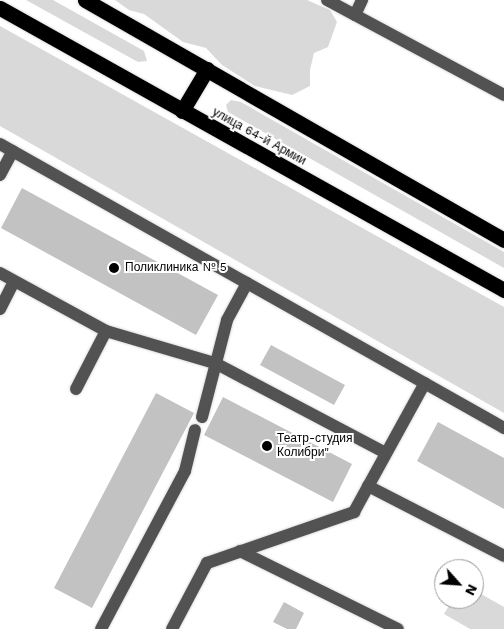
<!DOCTYPE html>
<meta charset="utf-8">
<style>
body{margin:0}
#map{position:relative;width:504px;height:629px;overflow:hidden;background:#fff;font-family:"Work Sans",sans-serif}
div>[style]{position:absolute}
.green>*{inset:0;background:#d9d9d9}
.building>*{inset:0;background:#c2c2c2}
.roads{filter:drop-shadow(0 0 1px #dbdbdb) drop-shadow(0 0 1px #dbdbdb)}
.minor>*{height:12px;margin:-6px;padding:0 6px;transform-origin:6px;border-radius:6px;background:#525252}
.highway>*{height:15px;margin:-7.5px;padding:0 7.5px;transform-origin:7.5px;border-radius:7.5px;background:#000}
.dots>*{width:14px;height:14px;translate:-50% -50%;box-sizing:border-box;border:2px solid #fff;border-radius:50%}
span{translate:-50% -50%;white-space:nowrap;text-align:center;line-height:1.15;-webkit-text-stroke:4px #fff;paint-order:stroke}
.street-label{font-size:12px;color:#000}
.poi-label{font-size:12px;color:#000}
.left{translate:0 -50%;text-align:left}
.north{position:absolute;left:434px;top:559px;width:50px;height:50px;box-sizing:border-box;background:#fff;border:1px solid #999;border-radius:50%;rotate:116deg;font-size:14px;font-weight:700;line-height:20px;text-align:center;color:#000}
.north::after{content:'';display:block;margin:auto;width:18px;height:22px;background:#000;clip-path:polygon(50% 0,100% 100%,50% 72%,0 100%)}
</style>
<div id="map">
<div class="green">
<div style="clip-path:polygon(26px 0,53px 0,144px 51px,147px 61px,138px 62px)"></div>
<div style="clip-path:polygon(115px 0,307px 0,330px 10px,337px 22px,328px 47px,314px 53px,310px 70px,310px 86px,292px 95px,255px 86px,222px 65px,206px 48px,183px 42px,144px 14px,129px 10px)"></div>
<div style="clip-path:polygon(0 26px,504px 307px,504px 413px,0 126px)"></div>
<div style="clip-path:polygon(231px 100px,241px 102px,504px 252px,504px 268px,228px 112px,226px 105px)"></div>
<div style="clip-path:polygon(474px 590px,504px 607px,504px 629px,470px 629px,444px 614px,453px 599px,474px 599px)"></div>
</div>
<div class="building">
<div style="clip-path:polygon(22px 188px,218px 295px,196px 335px,1px 228px)"></div>
<div style="clip-path:polygon(271px 345px,345px 385px,334px 405px,260px 365px)"></div>
<div style="clip-path:polygon(156px 393px,194px 413px,92px 608px,54px 588px)"></div>
<div style="clip-path:polygon(223px 397px,352px 464px,333px 502px,204px 435px)"></div>
<div style="clip-path:polygon(438px 422px,504px 458px,504px 509px,417px 461px)"></div>
<div style="clip-path:polygon(284px 602px,304px 613px,296px 629px,287px 629px,273px 622px)"></div>
</div>
<div class="roads">
<div class="minor">
<div style="left:327px;top:0;width:201px;rotate:28.2deg"></div>
<div style="left:355px;top:15px;width:17px;rotate:-65deg"></div>
<div style="left:0;top:144px;width:579px;rotate:29.4deg"></div>
<div style="left:0;top:175px;width:27px;rotate:-62deg"></div>
<div style="left:0;top:273px;width:121px;rotate:28.7deg"></div>
<div style="left:106px;top:331px;width:114px;rotate:16.4deg"></div>
<div style="left:215px;top:363px;width:193px;rotate:27.8deg"></div>
<div style="left:0;top:309px;width:30px;rotate:-63deg"></div>
<div style="left:76px;top:389px;width:65px;rotate:-62.7deg"></div>
<div style="left:202px;top:417px;width:100px;rotate:-75.5deg"></div>
<div style="left:227px;top:320px;width:42px;rotate:-61.6deg"></div>
<div style="left:368px;top:486px;width:153px;rotate:27.2deg"></div>
<div style="left:240px;top:551px;width:176px;rotate:26.3deg"></div>
<div style="left:101px;top:629px;width:179px;rotate:-62deg"></div>
<div style="left:185px;top:471px;width:42px;rotate:-76.3deg"></div>
<div style="left:172px;top:629px;width:75px;rotate:-62.1deg"></div>
<div style="left:207px;top:563px;width:156px;rotate:-19.1deg"></div>
<div style="left:354px;top:512px;width:147px;rotate:-61.2deg"></div>
</div>
<div class="highway">
<div style="left:85px;top:0;width:483px;rotate:29.8deg"></div>
<div style="left:0;top:8px;width:578px;rotate:29.23deg"></div>
<div style="left:182px;top:111px;width:49px;rotate:-59.2deg"></div>
</div>
</div>
<div class="dots">
<div style="left:114px;top:268px;background:#000"></div>
<div style="left:267px;top:446px;background:#000"></div>
</div>
<div class="street-label">
<span style="left:259px;top:137px;rotate:29deg">улица 64-й Армии</span>
</div>
<div class="poi-label">
<span class="left" style="left:125px;top:268px">Поликлиника № 5</span>
<span class="left" style="left:277px;top:446px">Театр-студия<br>Колибри"</span>
</div>
<div class="north">N</div>
</div>
